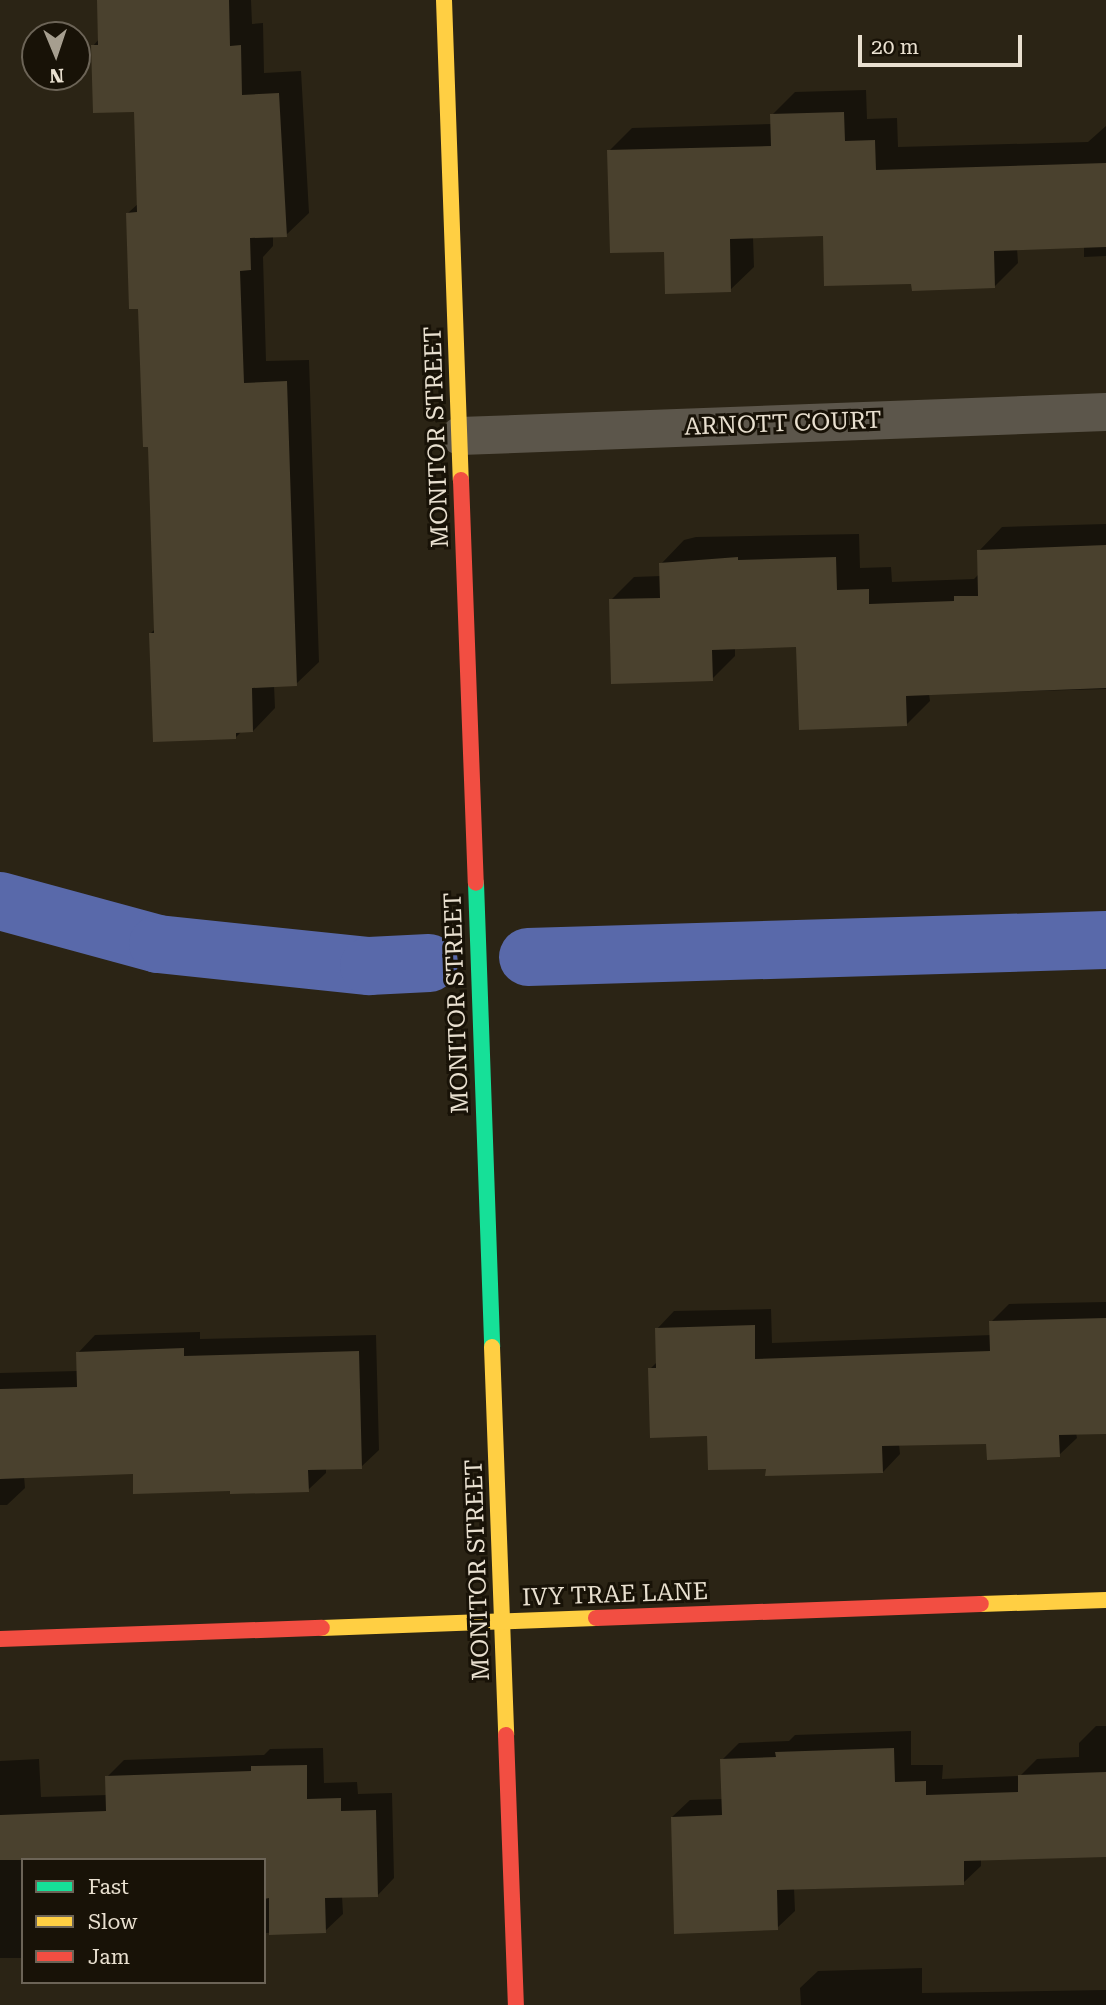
<!DOCTYPE html>
<style>
body{margin:0}
#map{position:relative;width:1106px;height:2005px;overflow:hidden;background:#2b2415;font-family:"Roboto Serif",serif}
div>[style]{position:absolute}
.shadow>*{inset:0;background:#0007}
.canal>*{height:58px;margin:-29px;padding:0 29px;transform-origin:29px;border-radius:29px;background:#5969aa}
.building>*{inset:0;background:#4a412e}
.street>*{height:38px;margin:-19px;padding:0 19px;transform-origin:19px;border-radius:19px;background:#5c564b}
.fast>*{height:16px;margin:-8px;padding:0 8px;transform-origin:8px;border-radius:8px;background:#16e098}
.slow>*{height:16px;margin:-8px;padding:0 8px;transform-origin:8px;border-radius:8px;background:#ffcf43}
.jam>*{height:16px;margin:-8px;padding:0 8px;transform-origin:8px;border-radius:8px;background:#f24e42}
span{translate:-50% -50%;white-space:nowrap;text-align:center;line-height:1.15;-webkit-text-stroke:6px #181207;paint-order:stroke}
.street-label{font-size:24px;color:#e9e0d0}
.legend{position:absolute;left:21px;top:1858px;width:245px;height:126px;box-sizing:border-box;background:#181207;border:2px solid #6c6457;margin:0;padding:9px 12px;list-style:none;font-size:21px;color:#e9e0d0}
.legend li{display:flex;align-items:center;gap:14px;height:35px}
.legend b{width:35px;border:2px solid #6c6457}
.north{position:absolute;left:21px;top:21px;width:70px;height:70px;box-sizing:border-box;background:#181207;border:2px solid #6c6457;border-radius:50%;rotate:178deg;font-size:19px;font-weight:700;line-height:28px;text-align:center;color:#e9e0d0}
.north::after{content:'';display:block;margin:auto;width:24px;height:32px;background:#a69e8f;clip-path:polygon(50% 0,100% 100%,50% 72%,0 100%)}
.scale{position:absolute;left:858px;top:35px;width:164px;height:32px;box-sizing:border-box;border:4px solid #e9e0d0;border-top:0;padding-left:9px;font-size:21px;line-height:24px;white-space:nowrap;color:#e9e0d0;-webkit-text-stroke:5px #181207;paint-order:stroke}
</style>
<div id="map">
<div class="shadow">
<div style="clip-path:polygon(99px 0,251px 0,252px 24px,263px 23px,264px 73px,301px 71px,309px 213px,286px 235px,273px 236px,273px 246px,263px 257px,266px 361px,309px 360px,319px 662px,296px 684px,274px 685px,275px 708px,253px 731px,242px 731px,236px 737px,151px 633px,156px 628px,149px 445px,140px 307px,128px 213px,139px 203px,135px 110px,93px 46px,100px 38px)"></div>
<div style="clip-path:polygon(866px 90px,867px 119px,897px 118px,898px 147px,1088px 142px,1106px 126px,1106px 256px,1084px 257px,1084px 246px,1017px 248px,1018px 263px,995px 286px,913px 282px,825px 234px,753px 237px,754px 267px,730px 290px,666px 251px,609px 151px,632px 128px,772px 124px,772px 115px,795px 92px)"></div>
<div style="clip-path:polygon(1106px 524px,1106px 689px,929px 694px,930px 701px,907px 724px,798px 645px,735px 647px,735px 656px,712px 679px,611px 600px,634px 577px,661px 576px,661px 564px,684px 540px,696px 537px,859px 534px,860px 568px,891px 567px,892px 582px,974px 579px,980px 573px,979px 551px,1002px 527px)"></div>
<div style="clip-path:polygon(1106px 1302px,1106px 1431px,1076px 1433px,1077px 1438px,1059px 1455px,988px 1442px,899px 1444px,900px 1454px,883px 1472px,768px 1468px,709px 1434px,650px 1369px,657px 1362px,657px 1329px,674px 1311px,771px 1309px,772px 1343px,992px 1335px,991px 1322px,1009px 1304px)"></div>
<div style="clip-path:polygon(200px 1332px,200px 1339px,376px 1335px,379px 1450px,361px 1467px,326px 1468px,326px 1473px,308px 1490px,135px 1492px,134px 1472px,24px 1476px,25px 1488px,7px 1505px,0 1505px,0 1373px,78px 1371px,78px 1353px,95px 1335px)"></div>
<div style="clip-path:polygon(1096px 1726px,1106px 1726px,1106px 1855px,981px 1859px,981px 1866px,963px 1883px,794px 1888px,795px 1911px,777px 1928px,672px 1817px,690px 1800px,723px 1799px,722px 1760px,739px 1743px,789px 1741px,795px 1735px,911px 1731px,911px 1765px,943px 1765px,942px 1779px,1020px 1776px,1037px 1759px,1079px 1757px,1079px 1743px)"></div>
<div style="clip-path:polygon(323px 1748px,324px 1783px,357px 1782px,358px 1794px,392px 1793px,394px 1878px,377px 1896px,342px 1896px,343px 1914px,325px 1931px,264px 1933px,264px 1860px,23px 1860px,23px 1958px,0 1958px,0 1761px,39px 1759px,41px 1797px,107px 1795px,107px 1777px,124px 1760px,264px 1755px,270px 1749px)"></div>
<div style="clip-path:polygon(922px 1968px,922px 1993px,1106px 1990px,1106px 2005px,801px 2005px,800px 1988px,818px 1971px)"></div>
</div>
<div class="canal">
<div style="left:0;top:901px;width:164px;rotate:15.2deg"></div>
<div style="left:158px;top:944px;width:212px;rotate:6deg"></div>
<div style="left:369px;top:966px;width:60px;rotate:-2.9deg"></div>
<div style="left:528px;top:957px;width:578px;rotate:-1.68deg"></div>
</div>
<div class="building">
<div style="clip-path:polygon(97px 0,229px 0,230px 46px,241px 45px,242px 95px,279px 93px,287px 237px,250px 238px,251px 270px,240px 271px,244px 383px,287px 381px,297px 686px,252px 688px,253px 732px,236px 733px,236px 739px,153px 742px,149px 633px,154px 633px,148px 447px,143px 447px,138px 309px,129px 309px,126px 213px,137px 212px,134px 112px,93px 113px,91px 45px,98px 45px)"></div>
<div style="clip-path:polygon(844px 112px,845px 141px,875px 140px,876px 170px,1106px 163px,1106px 247px,994px 251px,995px 288px,912px 291px,911px 284px,824px 286px,823px 236px,730px 239px,731px 292px,665px 294px,664px 252px,610px 253px,607px 150px,771px 146px,770px 114px)"></div>
<div style="clip-path:polygon(1106px 545px,1106px 688px,906px 696px,907px 726px,799px 730px,796px 647px,712px 650px,713px 681px,611px 684px,609px 599px,660px 598px,659px 563px,738px 557px,738px 560px,836px 557px,837px 590px,869px 589px,869px 604px,954px 601px,954px 596px,978px 596px,977px 550px)"></div>
<div style="clip-path:polygon(1106px 1318px,1106px 1434px,1059px 1435px,1060px 1457px,987px 1460px,986px 1444px,882px 1446px,883px 1473px,765px 1476px,766px 1469px,708px 1470px,707px 1436px,650px 1438px,648px 1368px,656px 1368px,655px 1328px,755px 1325px,755px 1359px,990px 1351px,989px 1321px)"></div>
<div style="clip-path:polygon(184px 1348px,184px 1356px,359px 1351px,362px 1469px,308px 1470px,309px 1492px,230px 1494px,230px 1491px,133px 1494px,133px 1474px,0 1479px,0 1389px,77px 1387px,76px 1352px)"></div>
<div style="clip-path:polygon(894px 1748px,895px 1782px,926px 1781px,926px 1795px,1018px 1792px,1018px 1775px,1106px 1772px,1106px 1857px,964px 1861px,964px 1885px,777px 1890px,778px 1930px,674px 1934px,671px 1817px,722px 1815px,720px 1759px,776px 1757px,775px 1752px)"></div>
<div style="clip-path:polygon(307px 1765px,307px 1799px,341px 1798px,341px 1811px,376px 1810px,378px 1897px,325px 1898px,326px 1933px,269px 1935px,269px 1898px,264px 1899px,264px 1860px,0 1860px,0 1815px,106px 1811px,105px 1776px,251px 1771px,251px 1766px)"></div>
</div>
<div class="street">
<div style="left:460px;top:436px;width:646px;rotate:-2.13deg"></div>
</div>
<div class="fast">
<div style="left:476px;top:883px;width:464px;rotate:88deg"></div>
</div>
<div class="slow">
<div style="left:444px;top:0;width:480px;rotate:88deg"></div>
<div style="left:492px;top:1347px;width:388px;rotate:87.9deg"></div>
<div style="left:981px;top:1604px;width:125px;rotate:-1.8deg"></div>
<div style="left:322px;top:1628px;width:274px;rotate:-2.1deg"></div>
</div>
<div class="jam">
<div style="left:461px;top:480px;width:403px;rotate:87.9deg"></div>
<div style="left:596px;top:1618px;width:385px;rotate:-2.1deg"></div>
<div style="left:0;top:1639px;width:322px;rotate:-2deg"></div>
<div style="left:506px;top:1735px;width:270px;rotate:87.9deg"></div>
</div>
<div class="street-label">
<span style="left:783px;top:424px;rotate:-2deg">ARNOTT COURT</span>
<span style="left:437px;top:437px;rotate:-92deg">MONITOR STREET</span>
<span style="left:457px;top:1003px;rotate:-92deg">MONITOR STREET</span>
<span style="left:478px;top:1570px;rotate:-92deg">MONITOR STREET</span>
<span style="left:615px;top:1595px;rotate:-2deg">IVY TRAE LANE</span>
</div>
<ul class="legend">
<li><b style="height:9px;background:#16e098"></b>Fast</li>
<li><b style="height:9px;background:#ffcf43"></b>Slow</li>
<li><b style="height:9px;background:#f24e42"></b>Jam</li>
</ul>
<div class="north">N</div>
<div class="scale">20 m</div>
</div>
